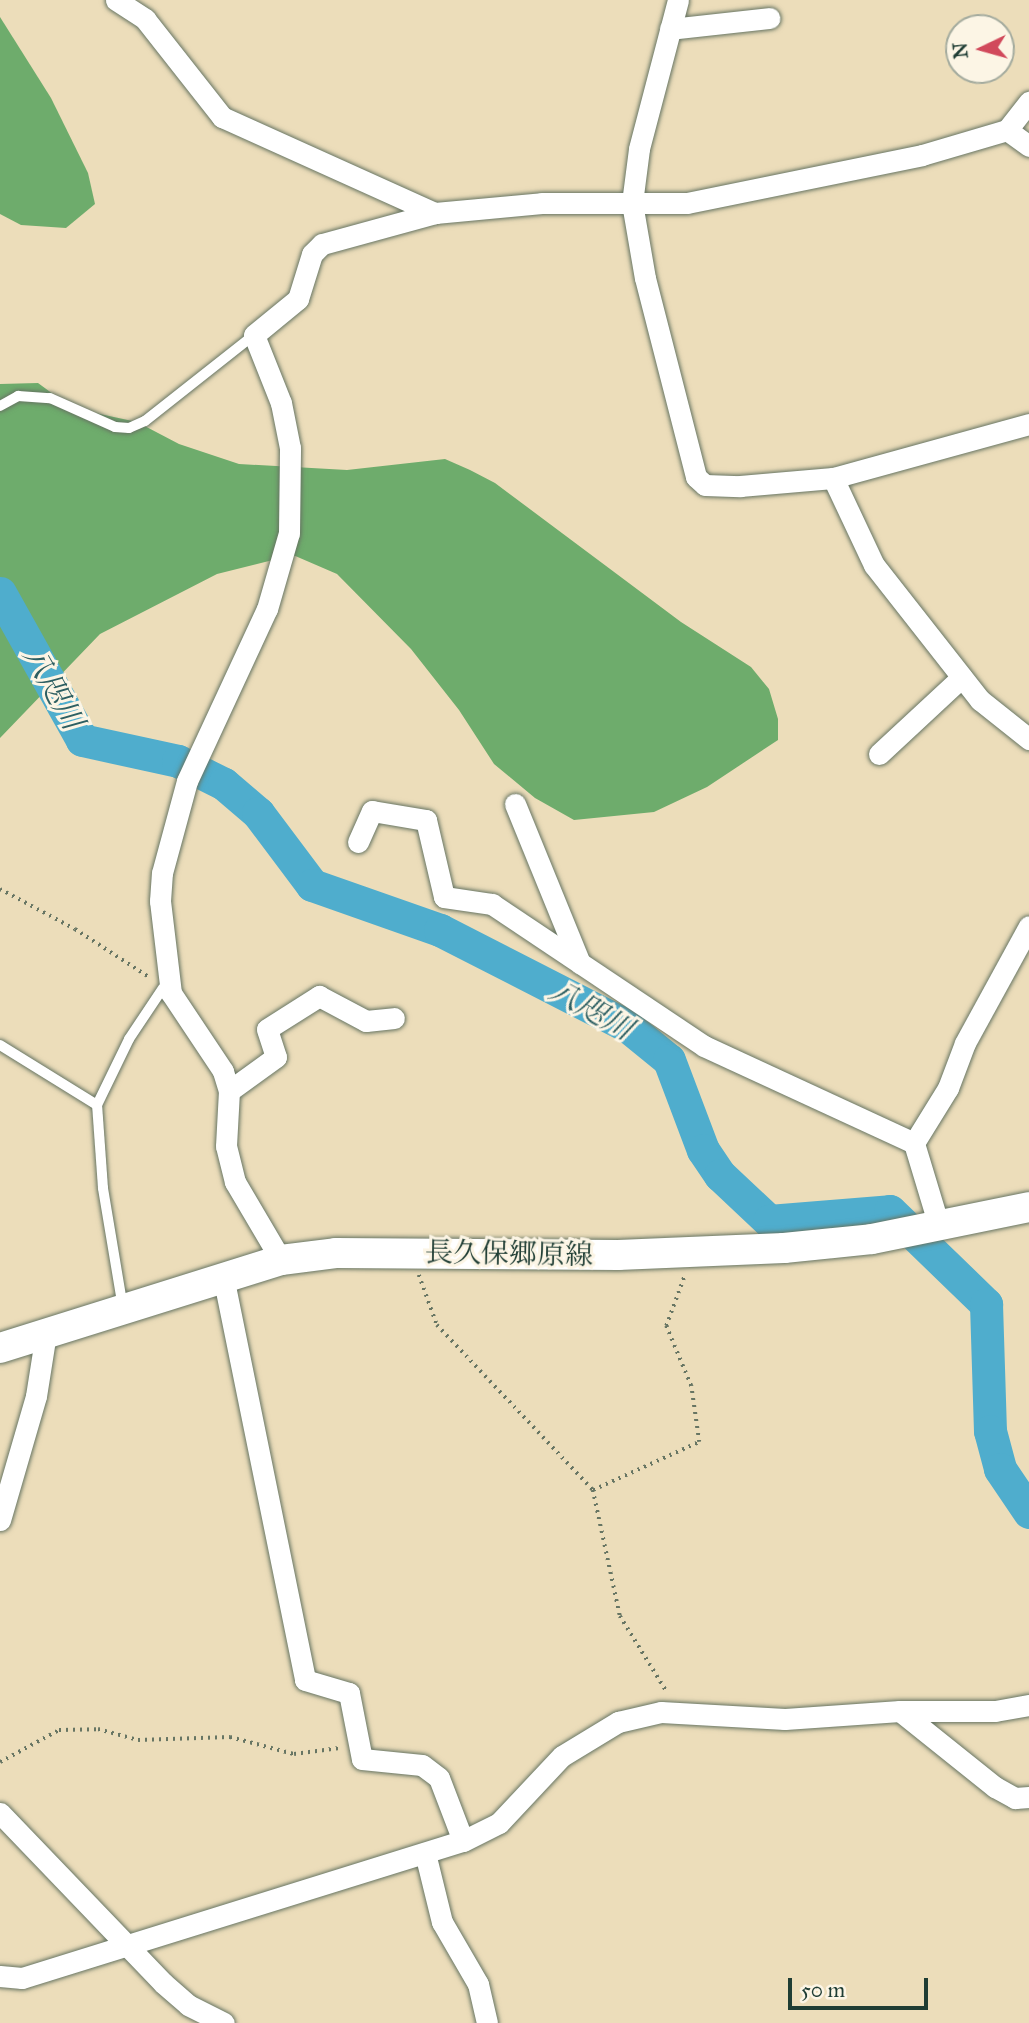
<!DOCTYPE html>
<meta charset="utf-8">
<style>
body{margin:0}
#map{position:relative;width:1029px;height:2023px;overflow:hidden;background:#ecddba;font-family:"IM FELL Great Primer","Noto Serif JP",serif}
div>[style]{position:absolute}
.forest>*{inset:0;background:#6eac6c}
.river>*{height:33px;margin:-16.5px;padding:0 16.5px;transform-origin:16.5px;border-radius:16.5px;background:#4fadcd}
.path>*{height:3.5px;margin-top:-1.75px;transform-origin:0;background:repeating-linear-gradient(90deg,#677563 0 2px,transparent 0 7px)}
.roads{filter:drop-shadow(0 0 2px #677563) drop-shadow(0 0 2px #677563)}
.lane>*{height:10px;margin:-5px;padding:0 5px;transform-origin:5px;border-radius:5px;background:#fff}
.street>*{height:21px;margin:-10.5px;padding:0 10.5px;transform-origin:10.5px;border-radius:10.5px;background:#fff}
.secondary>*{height:30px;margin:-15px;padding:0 15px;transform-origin:15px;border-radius:15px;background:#fff}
span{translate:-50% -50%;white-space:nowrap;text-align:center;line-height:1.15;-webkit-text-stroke:6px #fcf5e5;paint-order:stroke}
.street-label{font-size:28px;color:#1f3d34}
.water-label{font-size:30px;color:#2d5f62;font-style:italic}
.north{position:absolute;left:945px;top:14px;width:70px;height:70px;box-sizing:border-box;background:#fcf5e5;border:2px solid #a4ab9e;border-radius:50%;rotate:265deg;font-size:19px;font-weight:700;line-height:28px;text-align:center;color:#1f3d34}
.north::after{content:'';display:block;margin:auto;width:24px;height:32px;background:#d1495b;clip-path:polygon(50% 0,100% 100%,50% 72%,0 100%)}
.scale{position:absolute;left:788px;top:1978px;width:140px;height:32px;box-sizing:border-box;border:4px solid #1f3d34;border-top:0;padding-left:9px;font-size:21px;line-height:24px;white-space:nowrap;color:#1f3d34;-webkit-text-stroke:5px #fcf5e5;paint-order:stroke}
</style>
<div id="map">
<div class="forest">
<div style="clip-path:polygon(0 17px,51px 98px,88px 173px,95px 204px,66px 228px,21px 225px,0 214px)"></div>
<div style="clip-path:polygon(38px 383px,72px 408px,137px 422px,179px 444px,239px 464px,347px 470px,445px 459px,470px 470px,495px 483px,681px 622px,751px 667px,769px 689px,778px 719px,778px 740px,707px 787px,654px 812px,574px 820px,535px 798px,494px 764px,459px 710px,411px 649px,337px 574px,293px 555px,217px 574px,100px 634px,0 738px,0 384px)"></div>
</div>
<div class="river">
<div style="left:0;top:593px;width:168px;rotate:60.8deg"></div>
<div style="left:82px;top:740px;width:98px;rotate:12.3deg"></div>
<div style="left:178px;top:761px;width:51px;rotate:26.6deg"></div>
<div style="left:224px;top:784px;width:45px;rotate:40.5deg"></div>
<div style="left:258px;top:813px;width:90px;rotate:53.1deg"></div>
<div style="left:312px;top:885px;width:136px;rotate:19.4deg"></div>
<div style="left:440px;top:930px;width:209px;rotate:27.1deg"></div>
<div style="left:626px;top:1025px;width:55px;rotate:39.1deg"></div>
<div style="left:669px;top:1060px;width:96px;rotate:69.3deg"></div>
<div style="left:703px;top:1150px;width:30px;rotate:56deg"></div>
<div style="left:720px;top:1175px;width:67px;rotate:43.2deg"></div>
<div style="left:769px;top:1221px;width:121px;rotate:-4.7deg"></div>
<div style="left:890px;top:1211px;width:134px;rotate:44.1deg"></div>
<div style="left:986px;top:1304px;width:127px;rotate:88.2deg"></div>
<div style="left:990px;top:1431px;width:39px;rotate:75deg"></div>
<div style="left:1000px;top:1469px;width:52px;rotate:56deg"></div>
</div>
<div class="path">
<div style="left:0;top:889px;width:85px;rotate:28.1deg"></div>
<div style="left:75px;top:929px;width:88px;rotate:33deg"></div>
<div style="left:419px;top:1275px;width:53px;rotate:70.2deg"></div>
<div style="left:437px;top:1325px;width:227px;rotate:46.6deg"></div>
<div style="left:593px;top:1490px;width:116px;rotate:-24.4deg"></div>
<div style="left:699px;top:1442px;width:57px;rotate:-98.1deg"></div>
<div style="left:691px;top:1386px;width:65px;rotate:-112.6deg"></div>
<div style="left:666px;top:1326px;width:52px;rotate:-69.8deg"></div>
<div style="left:593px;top:1490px;width:129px;rotate:77.9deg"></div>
<div style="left:620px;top:1616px;width:89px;rotate:58.3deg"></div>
<div style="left:0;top:1762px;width:67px;rotate:-28.5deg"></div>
<div style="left:59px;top:1730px;width:39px;rotate:-1deg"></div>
<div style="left:98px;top:1729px;width:41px;rotate:15.4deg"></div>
<div style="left:138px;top:1740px;width:92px;rotate:-1.9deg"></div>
<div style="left:230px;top:1737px;width:66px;rotate:14.9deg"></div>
<div style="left:294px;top:1754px;width:46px;rotate:-7.4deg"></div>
</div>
<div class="roads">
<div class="lane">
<div style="left:0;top:406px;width:21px;rotate:-29deg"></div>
<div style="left:18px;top:396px;width:32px;rotate:4deg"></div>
<div style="left:50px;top:398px;width:71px;rotate:24deg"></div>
<div style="left:115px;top:427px;width:14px;rotate:4deg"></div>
<div style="left:129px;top:428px;width:17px;rotate:-24deg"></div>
<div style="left:145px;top:421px;width:139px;rotate:-38.3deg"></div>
<div style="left:0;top:1045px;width:114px;rotate:31.7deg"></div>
<div style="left:123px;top:1308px;width:122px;rotate:-99.5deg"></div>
<div style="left:103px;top:1188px;width:83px;rotate:-94.1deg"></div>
<div style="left:97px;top:1105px;width:73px;rotate:-64.1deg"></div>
<div style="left:129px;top:1039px;width:61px;rotate:-56.3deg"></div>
</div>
<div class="street">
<div style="left:116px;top:0;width:35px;rotate:33deg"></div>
<div style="left:145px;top:19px;width:125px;rotate:51.8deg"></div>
<div style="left:222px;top:117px;width:234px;rotate:24.3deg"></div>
<div style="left:435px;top:213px;width:107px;rotate:-5.3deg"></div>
<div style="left:542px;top:203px;width:145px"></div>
<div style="left:687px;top:203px;width:240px;rotate:-11.5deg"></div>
<div style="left:922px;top:155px;width:89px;rotate:-16.4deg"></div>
<div style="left:1007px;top:130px;width:27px;rotate:36deg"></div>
<div style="left:678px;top:0;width:154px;rotate:104.7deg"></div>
<div style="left:639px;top:149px;width:54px;rotate:97.4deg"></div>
<div style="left:632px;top:203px;width:76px;rotate:80.2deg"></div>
<div style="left:645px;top:278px;width:205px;rotate:75.6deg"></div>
<div style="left:696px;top:477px;width:12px;rotate:42deg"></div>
<div style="left:705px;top:485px;width:35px;rotate:2deg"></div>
<div style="left:740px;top:486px;width:93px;rotate:-4.9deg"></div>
<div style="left:833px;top:478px;width:203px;rotate:-15.4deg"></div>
<div style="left:670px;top:29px;width:100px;rotate:-6.3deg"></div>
<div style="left:1007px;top:130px;width:36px;rotate:-52deg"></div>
<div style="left:833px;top:478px;width:96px;rotate:64.8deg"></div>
<div style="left:874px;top:565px;width:172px;rotate:51.9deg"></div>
<div style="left:980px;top:700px;width:63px;rotate:38.5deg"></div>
<div style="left:879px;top:754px;width:113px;rotate:-42.9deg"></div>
<div style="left:515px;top:804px;width:172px;rotate:67.8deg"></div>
<div style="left:358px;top:842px;width:34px;rotate:-66deg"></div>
<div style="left:372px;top:811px;width:55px;rotate:9.5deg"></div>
<div style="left:426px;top:820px;width:79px;rotate:76.8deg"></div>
<div style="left:444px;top:897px;width:49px;rotate:8.3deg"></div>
<div style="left:492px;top:904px;width:255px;rotate:33.8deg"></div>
<div style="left:704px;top:1046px;width:231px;rotate:24.8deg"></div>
<div style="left:229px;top:1091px;width:58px;rotate:-35.9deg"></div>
<div style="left:276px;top:1057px;width:29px;rotate:-108deg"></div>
<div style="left:267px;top:1029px;width:62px;rotate:-32.4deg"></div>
<div style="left:319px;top:996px;width:53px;rotate:28deg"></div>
<div style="left:366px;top:1021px;width:28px;rotate:-6deg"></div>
<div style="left:939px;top:1226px;width:87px;rotate:-106.8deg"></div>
<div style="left:914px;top:1143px;width:65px;rotate:-58.3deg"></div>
<div style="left:948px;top:1088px;width:48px;rotate:-69.3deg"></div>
<div style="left:965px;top:1043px;width:133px;rotate:-61.3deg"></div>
<div style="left:281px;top:1260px;width:91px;rotate:-120.5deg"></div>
<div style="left:235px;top:1182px;width:37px;rotate:-104deg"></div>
<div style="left:226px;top:1146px;width:55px;rotate:-86.9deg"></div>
<div style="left:229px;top:1091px;width:21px;rotate:-107deg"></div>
<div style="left:223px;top:1071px;width:94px;rotate:-123.7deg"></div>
<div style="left:171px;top:993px;width:93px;rotate:-96.8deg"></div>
<div style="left:160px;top:901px;width:28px;rotate:-86deg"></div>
<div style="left:162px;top:873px;width:95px;rotate:-74.8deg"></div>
<div style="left:187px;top:781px;width:190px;rotate:-65.1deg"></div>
<div style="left:267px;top:609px;width:79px;rotate:-73.9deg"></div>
<div style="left:289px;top:533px;width:85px;rotate:-89.3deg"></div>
<div style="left:290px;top:448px;width:46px;rotate:-101.3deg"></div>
<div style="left:281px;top:403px;width:73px;rotate:-111.7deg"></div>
<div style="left:254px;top:335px;width:57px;rotate:-39.3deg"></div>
<div style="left:298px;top:299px;width:47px;rotate:-72.7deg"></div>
<div style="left:312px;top:254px;width:14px;rotate:-45deg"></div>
<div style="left:322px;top:244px;width:117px;rotate:-15.3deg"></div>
<div style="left:223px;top:1276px;width:412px;rotate:78.5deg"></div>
<div style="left:305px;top:1680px;width:46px;rotate:16.5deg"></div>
<div style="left:349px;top:1693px;width:67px;rotate:78.9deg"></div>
<div style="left:362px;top:1759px;width:60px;rotate:5.7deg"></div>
<div style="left:422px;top:1765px;width:21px;rotate:37deg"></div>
<div style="left:439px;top:1778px;width:67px;rotate:69.1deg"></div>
<div style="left:0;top:1520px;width:129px;rotate:-73.8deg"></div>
<div style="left:36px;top:1396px;width:64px;rotate:-81deg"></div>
<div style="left:900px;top:1711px;width:122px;rotate:38.7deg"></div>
<div style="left:995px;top:1787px;width:23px;rotate:29deg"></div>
<div style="left:1015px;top:1798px;width:14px;rotate:-4deg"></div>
<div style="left:0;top:1813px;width:236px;rotate:46.2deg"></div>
<div style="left:163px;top:1983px;width:33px;rotate:41deg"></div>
<div style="left:188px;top:2005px;width:40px;rotate:26.6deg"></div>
<div style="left:425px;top:1853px;width:71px;rotate:76.2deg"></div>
<div style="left:442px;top:1922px;width:72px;rotate:59.9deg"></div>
<div style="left:478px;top:1984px;width:40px;rotate:77deg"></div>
<div style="left:0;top:1976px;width:22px;rotate:5deg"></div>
<div style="left:22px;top:1978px;width:462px;rotate:-17.3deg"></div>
<div style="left:463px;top:1841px;width:40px;rotate:-26.6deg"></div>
<div style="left:499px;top:1823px;width:92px;rotate:-46.8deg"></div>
<div style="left:562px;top:1756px;width:66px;rotate:-31.3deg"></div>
<div style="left:618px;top:1722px;width:44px;rotate:-13.1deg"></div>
<div style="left:661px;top:1712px;width:124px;rotate:3.2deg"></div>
<div style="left:785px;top:1719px;width:115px;rotate:-4deg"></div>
<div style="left:900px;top:1711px;width:95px"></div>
<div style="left:995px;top:1711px;width:35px;rotate:-10deg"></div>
</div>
<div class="secondary">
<div style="left:0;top:1348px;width:294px;rotate:-17.4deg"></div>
<div style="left:281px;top:1260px;width:55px;rotate:-7.3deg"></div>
<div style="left:336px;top:1253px;width:282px;rotate:0.4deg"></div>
<div style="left:618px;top:1255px;width:166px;rotate:-2.4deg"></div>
<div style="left:784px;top:1248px;width:88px;rotate:-5.8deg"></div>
<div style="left:872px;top:1239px;width:160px;rotate:-11.5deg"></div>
</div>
</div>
<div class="street-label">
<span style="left:509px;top:1254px;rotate:1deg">長久保郷原線</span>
</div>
<div class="water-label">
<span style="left:53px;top:688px;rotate:60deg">八咫川</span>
<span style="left:591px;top:1010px;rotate:29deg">八咫川</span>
</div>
<div class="north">N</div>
<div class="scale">50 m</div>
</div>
